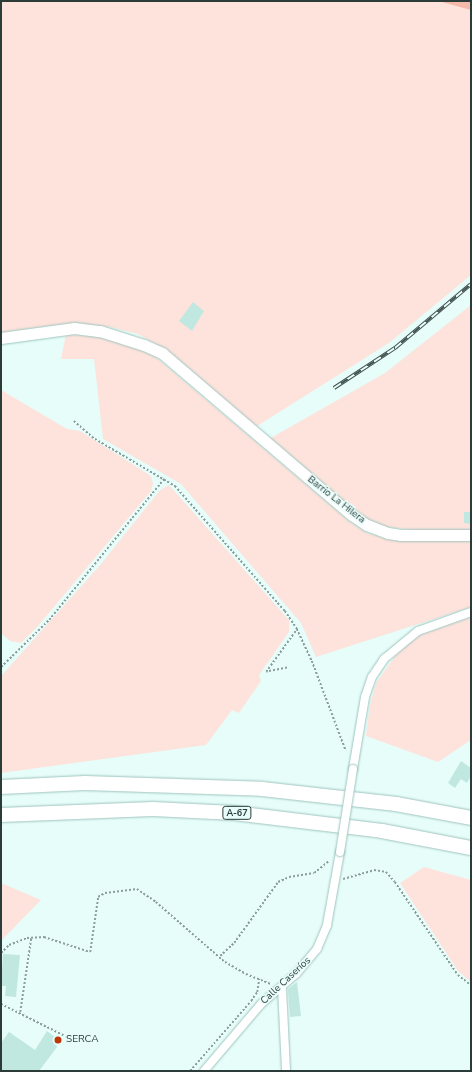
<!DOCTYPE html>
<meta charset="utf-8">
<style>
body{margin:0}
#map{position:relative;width:472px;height:1072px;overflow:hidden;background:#e7fdfa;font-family:"Nunito Sans",sans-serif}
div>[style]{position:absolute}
.green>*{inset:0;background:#fde3dc}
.forest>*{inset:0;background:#f4b9a8}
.building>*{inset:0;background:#c1e7e1}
.path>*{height:1.5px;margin-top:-0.75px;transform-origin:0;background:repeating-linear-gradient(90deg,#8b9e9b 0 2px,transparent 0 4px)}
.roads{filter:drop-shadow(0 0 1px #9fc4be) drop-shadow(0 0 1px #9fc4be)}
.street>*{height:8px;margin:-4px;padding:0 4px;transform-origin:4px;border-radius:4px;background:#fff}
.secondary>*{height:11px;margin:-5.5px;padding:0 5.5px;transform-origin:5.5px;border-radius:5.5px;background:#fff}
.highway>*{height:14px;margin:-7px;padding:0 7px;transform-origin:7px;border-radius:7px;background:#fff}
.rail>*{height:4px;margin-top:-2px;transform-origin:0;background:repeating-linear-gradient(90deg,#e7fdfa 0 8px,#41524f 0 16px);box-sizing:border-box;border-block:1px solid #41524f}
.bridges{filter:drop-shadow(0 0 1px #9fc4be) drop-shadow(0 0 1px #9fc4be)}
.street-bridge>*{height:8px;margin:-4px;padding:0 4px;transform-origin:4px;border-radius:4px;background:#fff}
.dots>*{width:11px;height:11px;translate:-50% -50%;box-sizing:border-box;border:2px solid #e7fdfa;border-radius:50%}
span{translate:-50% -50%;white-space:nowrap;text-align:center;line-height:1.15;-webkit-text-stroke:3px #e7fdfa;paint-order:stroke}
.shield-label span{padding:1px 3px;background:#e7fdfa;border:1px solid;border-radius:3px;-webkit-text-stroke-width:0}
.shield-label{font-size:9px;color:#2b3b38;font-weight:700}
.street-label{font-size:10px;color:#2b3b38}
.poi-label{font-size:10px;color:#2b3b38}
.left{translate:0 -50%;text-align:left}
.frame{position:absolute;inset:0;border:2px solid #2b3b38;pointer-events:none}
</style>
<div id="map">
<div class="green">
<div style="clip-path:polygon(1px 1px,455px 1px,471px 6px,471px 275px,389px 343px,254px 428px,159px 346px,138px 334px,110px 327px,82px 324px,47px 326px,1px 333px)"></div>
<div style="clip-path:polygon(471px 305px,471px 531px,413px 530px,379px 526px,362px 517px,269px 439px,385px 373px)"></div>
<div style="clip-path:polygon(66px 334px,92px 335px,122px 341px,151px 353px,349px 521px,367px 533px,389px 539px,471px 541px,471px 607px,316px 657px,301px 623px,181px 484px,103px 439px,94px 359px,61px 359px)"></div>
<div style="clip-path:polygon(1px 390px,67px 429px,80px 431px,151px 476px,153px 484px,151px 491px,38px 626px,21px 643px,10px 641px,1px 633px)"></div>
<div style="clip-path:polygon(169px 485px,289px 620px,289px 632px,259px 675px,261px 681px,239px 713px,232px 710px,206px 745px,1px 773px,1px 676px,101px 564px,160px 490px)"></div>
<div style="clip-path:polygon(471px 617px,471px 740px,438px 762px,366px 736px,370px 705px,376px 683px,401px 648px,420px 635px)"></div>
<div style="clip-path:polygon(424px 867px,471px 880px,471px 982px,458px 971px,400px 883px)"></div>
<div style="clip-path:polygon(1px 883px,41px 900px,1px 941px)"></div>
</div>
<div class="forest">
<div style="clip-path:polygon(438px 1px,471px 1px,471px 10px)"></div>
</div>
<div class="building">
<div style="clip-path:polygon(193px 302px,204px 311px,192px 331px,179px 321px)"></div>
<div style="clip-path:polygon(464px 512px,471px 512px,471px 524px,464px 523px)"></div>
<div style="clip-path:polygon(461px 761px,471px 768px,471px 776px,467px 783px,461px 779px,455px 788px,448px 783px)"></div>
<div style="clip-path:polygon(3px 954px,20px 955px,16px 997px,5px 996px,6px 986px,1px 986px)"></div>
<div style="clip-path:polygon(297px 982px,301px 1016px,290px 1017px,288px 989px)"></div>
<div style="clip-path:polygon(47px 1031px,55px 1037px,53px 1039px,57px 1047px,39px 1071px,1px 1071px,1px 1043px,9px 1032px,35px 1050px)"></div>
</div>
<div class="path">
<div style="left:74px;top:421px;width:28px;rotate:41deg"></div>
<div style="left:95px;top:439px;width:93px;rotate:30.4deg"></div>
<div style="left:175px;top:486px;width:167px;rotate:48.7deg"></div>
<div style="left:285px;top:611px;width:22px;rotate:56deg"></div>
<div style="left:297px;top:629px;width:35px;rotate:65deg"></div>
<div style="left:312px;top:661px;width:96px;rotate:69.3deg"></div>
<div style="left:1px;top:667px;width:67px;rotate:-44.4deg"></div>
<div style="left:49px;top:620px;width:182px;rotate:-50.8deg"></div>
<div style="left:287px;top:668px;width:21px;rotate:169deg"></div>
<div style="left:266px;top:672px;width:53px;rotate:-54.2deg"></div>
<div style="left:343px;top:879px;width:32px;rotate:-16deg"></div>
<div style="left:374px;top:870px;width:12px;rotate:9deg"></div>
<div style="left:386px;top:872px;width:13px;rotate:48deg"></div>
<div style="left:395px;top:882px;width:112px;rotate:55.9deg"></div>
<div style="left:458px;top:975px;width:16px;rotate:38deg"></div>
<div style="left:1px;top:953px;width:11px;rotate:-45deg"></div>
<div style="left:9px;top:945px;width:19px;rotate:-21deg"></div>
<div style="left:27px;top:938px;width:17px;rotate:-3deg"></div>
<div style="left:44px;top:937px;width:48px;rotate:18.1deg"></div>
<div style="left:90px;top:952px;width:56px;rotate:-81.7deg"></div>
<div style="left:98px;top:897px;width:8px;rotate:-30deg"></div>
<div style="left:105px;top:893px;width:32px;rotate:-7deg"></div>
<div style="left:137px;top:889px;width:23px;rotate:34deg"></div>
<div style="left:156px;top:902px;width:91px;rotate:41deg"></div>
<div style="left:225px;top:962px;width:24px;rotate:30deg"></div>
<div style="left:246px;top:974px;width:27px;rotate:22deg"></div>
<div style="left:220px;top:956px;width:19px;rotate:-43deg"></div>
<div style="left:234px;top:943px;width:75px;rotate:-54.2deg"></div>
<div style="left:278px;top:882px;width:12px;rotate:-24deg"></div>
<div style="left:289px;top:877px;width:25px;rotate:-9deg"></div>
<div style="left:314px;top:873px;width:19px;rotate:-39deg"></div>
<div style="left:1px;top:1004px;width:76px;rotate:26.6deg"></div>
<div style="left:20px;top:1012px;width:75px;rotate:-81.5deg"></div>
<div style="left:190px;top:1071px;width:93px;rotate:-48.9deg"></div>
<div style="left:251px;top:1001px;width:11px;rotate:-56deg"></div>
<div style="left:257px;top:992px;width:13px;rotate:-81deg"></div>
</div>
<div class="roads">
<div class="street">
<div style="left:353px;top:769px;width:73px;rotate:-80.5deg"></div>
<div style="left:365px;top:697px;width:21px;rotate:-71deg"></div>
<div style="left:372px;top:677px;width:22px;rotate:-56deg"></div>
<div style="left:384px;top:659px;width:44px;rotate:-39.5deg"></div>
<div style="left:418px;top:631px;width:56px;rotate:-19.7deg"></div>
<div style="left:282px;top:988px;width:83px;rotate:87.2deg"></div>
<div style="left:204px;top:1071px;width:88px;rotate:-49.6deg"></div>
<div style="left:261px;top:1004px;width:46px;rotate:-40.6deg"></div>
<div style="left:296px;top:974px;width:33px;rotate:-50deg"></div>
<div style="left:317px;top:949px;width:26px;rotate:-67deg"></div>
<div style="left:327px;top:925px;width:74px;rotate:-79.9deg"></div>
</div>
<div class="secondary">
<div style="left:1px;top:338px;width:74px;rotate:-7.8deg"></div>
<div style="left:74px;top:328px;width:26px;rotate:7deg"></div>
<div style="left:100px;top:331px;width:46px;rotate:17.7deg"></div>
<div style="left:144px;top:345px;width:20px;rotate:24deg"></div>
<div style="left:162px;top:353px;width:250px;rotate:40.5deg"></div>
<div style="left:352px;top:515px;width:18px;rotate:34deg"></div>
<div style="left:367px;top:525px;width:22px;rotate:21deg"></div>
<div style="left:388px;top:533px;width:13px;rotate:9deg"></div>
<div style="left:401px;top:535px;width:70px"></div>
</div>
<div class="highway">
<div style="left:1px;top:787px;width:84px;rotate:-2.7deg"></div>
<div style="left:85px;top:783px;width:177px;rotate:1.9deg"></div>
<div style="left:262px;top:789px;width:135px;rotate:6.4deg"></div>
<div style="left:396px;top:804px;width:76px;rotate:10.6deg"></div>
<div style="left:1px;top:815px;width:152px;rotate:-2.3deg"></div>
<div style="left:153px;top:809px;width:81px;rotate:2.8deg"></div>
<div style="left:234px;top:813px;width:149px;rotate:6.9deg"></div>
<div style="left:382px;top:831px;width:91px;rotate:10.8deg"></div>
</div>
</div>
<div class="rail">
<div style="left:334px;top:388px;width:73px;rotate:-33.3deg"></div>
<div style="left:395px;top:348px;width:99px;rotate:-40.1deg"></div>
</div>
<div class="bridges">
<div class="street-bridge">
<div style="left:340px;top:852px;width:84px;rotate:-81.1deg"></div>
</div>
</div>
<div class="dots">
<div style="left:58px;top:1040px;background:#be3602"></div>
</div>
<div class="shield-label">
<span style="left:237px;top:813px">A-67</span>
</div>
<div class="street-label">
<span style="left:336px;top:500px;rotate:38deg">Barrio La Hilera</span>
<span style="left:286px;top:981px;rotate:-43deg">Calle Caseríos</span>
</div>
<div class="poi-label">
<span class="left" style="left:66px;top:1040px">SERCA</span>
</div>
<div class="frame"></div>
</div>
